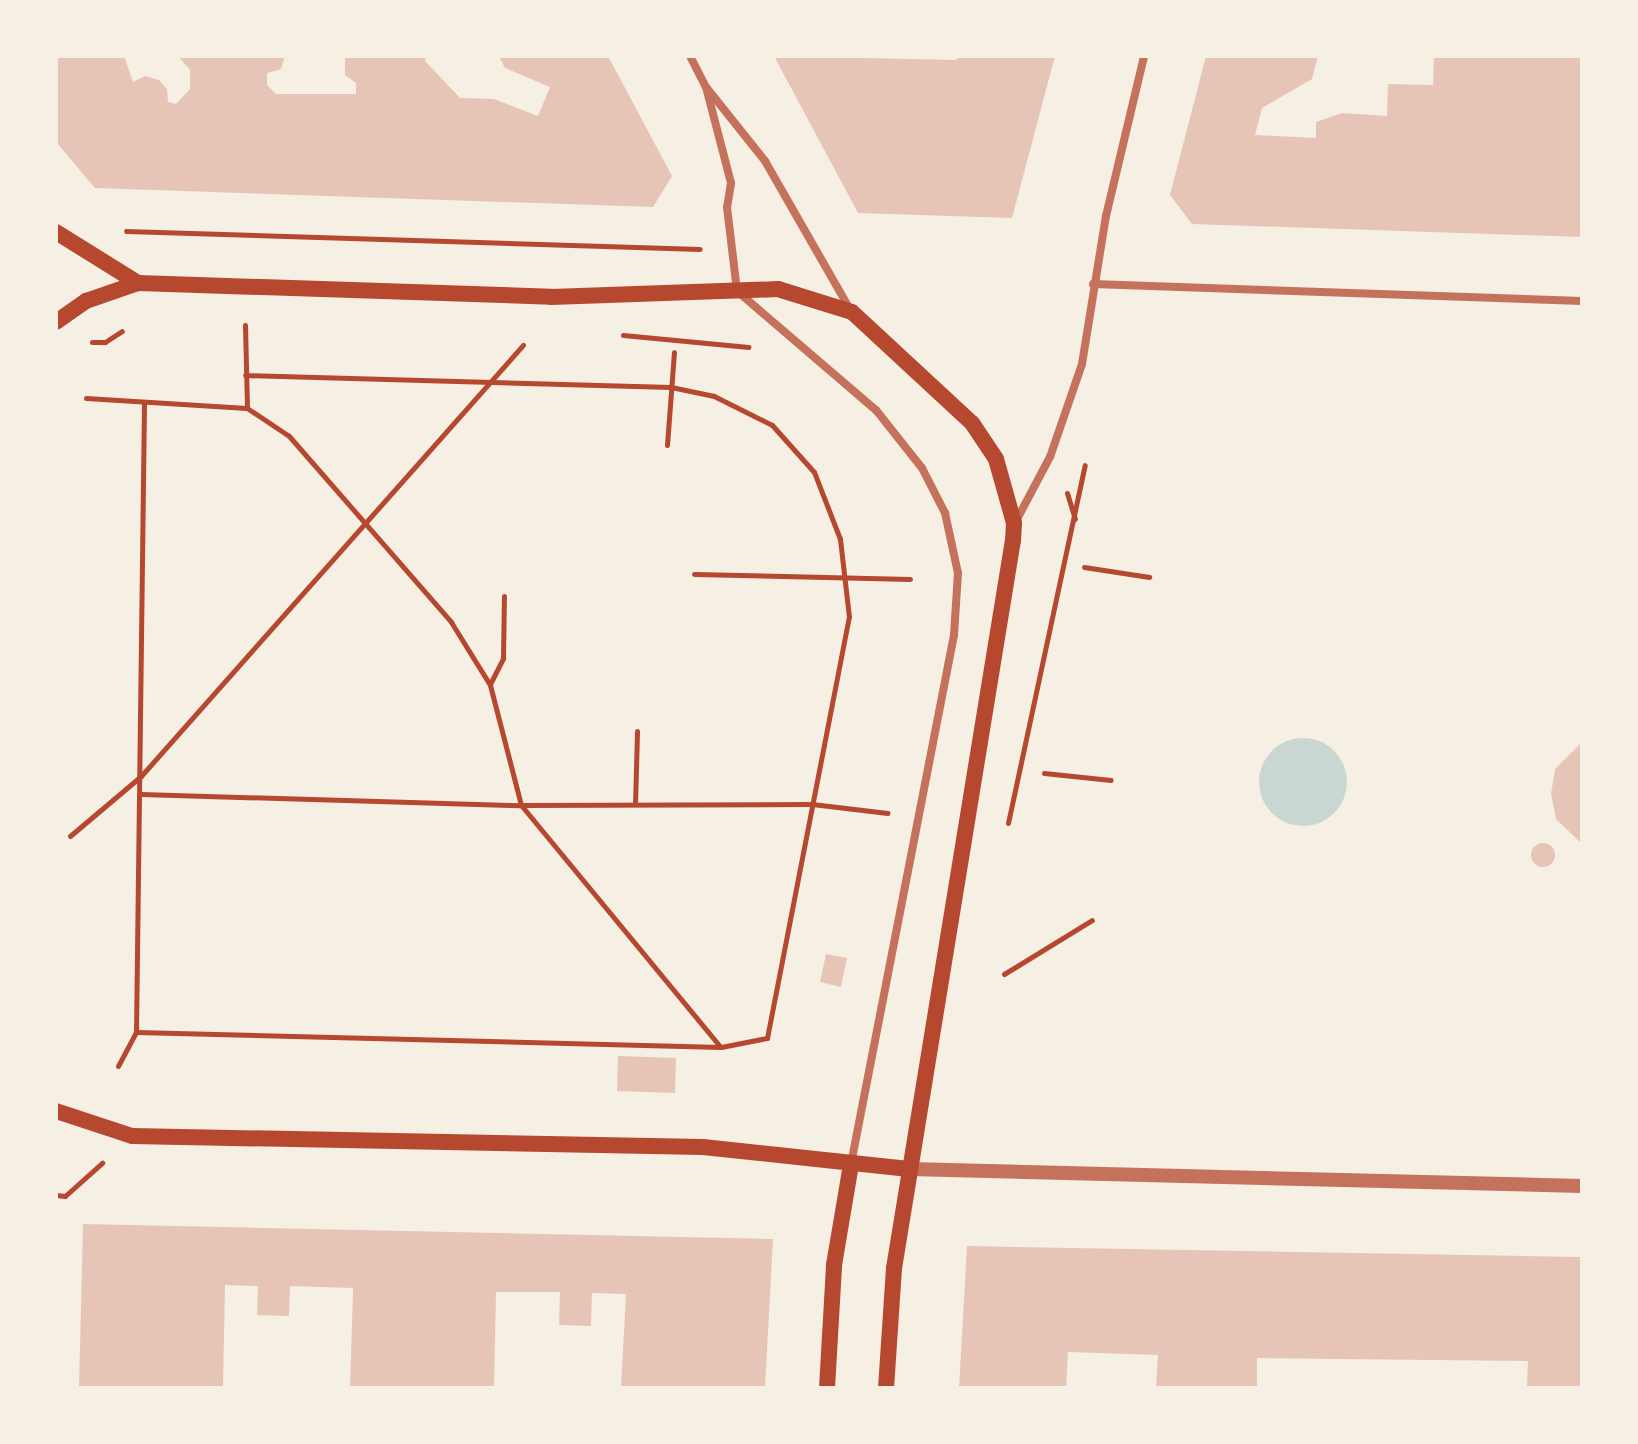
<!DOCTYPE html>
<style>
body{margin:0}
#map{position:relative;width:1638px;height:1444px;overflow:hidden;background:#f6efe4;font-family:Figtree,sans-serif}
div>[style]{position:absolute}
.water>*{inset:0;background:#c9d6d2}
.round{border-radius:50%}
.building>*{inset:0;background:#e6c5b7}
.path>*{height:5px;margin:-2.5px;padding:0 2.5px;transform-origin:2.5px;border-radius:2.5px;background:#b5482f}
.minor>*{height:8px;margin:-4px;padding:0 4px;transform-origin:4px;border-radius:4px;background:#c5725c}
.tertiary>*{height:14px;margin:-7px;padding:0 7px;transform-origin:7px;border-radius:7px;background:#c5725c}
.secondary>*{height:16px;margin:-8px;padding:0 8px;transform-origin:8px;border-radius:8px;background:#b5482f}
span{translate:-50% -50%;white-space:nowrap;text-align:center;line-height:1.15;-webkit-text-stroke:8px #f6efe4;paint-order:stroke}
.frame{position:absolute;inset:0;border:58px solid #f6efe4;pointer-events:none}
</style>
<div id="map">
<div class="water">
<div class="round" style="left:1259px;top:738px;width:88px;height:88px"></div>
</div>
<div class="building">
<div style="clip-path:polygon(56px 56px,124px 56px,133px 82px,145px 76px,159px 80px,167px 89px,168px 102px,176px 104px,190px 89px,190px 70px,178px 56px,285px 56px,281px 69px,267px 73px,267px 85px,276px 94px,356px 94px,356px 83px,345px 75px,345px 56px,426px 56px,425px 61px,460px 98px,494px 99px,538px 116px,550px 87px,505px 68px,499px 56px,608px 56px,672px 176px,653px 207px,95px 188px,56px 142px)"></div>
<div style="clip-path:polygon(774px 56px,956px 60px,958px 56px,1055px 56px,1012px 218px,858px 213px)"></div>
<div style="clip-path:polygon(1206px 56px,1318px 56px,1312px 79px,1262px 108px,1255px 135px,1316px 138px,1316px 122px,1342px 113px,1387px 116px,1388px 84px,1433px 85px,1434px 56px,1582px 56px,1582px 237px,1192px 224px,1170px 195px)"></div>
<div style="clip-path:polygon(1582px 742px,1582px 844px,1556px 819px,1551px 794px,1555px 769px)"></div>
<div class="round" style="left:1531px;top:843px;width:24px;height:24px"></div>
<div style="clip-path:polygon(826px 954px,847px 958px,841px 987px,820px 982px)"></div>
<div style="clip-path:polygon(618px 1056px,676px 1058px,675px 1093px,617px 1091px)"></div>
<div style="clip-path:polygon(83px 1224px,773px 1239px,765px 1388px,621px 1388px,626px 1294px,592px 1293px,591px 1326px,559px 1325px,560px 1292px,496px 1292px,494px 1388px,350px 1388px,353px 1288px,290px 1286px,289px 1316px,257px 1315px,258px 1286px,225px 1285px,223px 1388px,79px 1388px)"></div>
<div style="clip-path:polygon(967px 1246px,1582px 1257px,1582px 1388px,1527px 1388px,1528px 1361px,1257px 1358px,1257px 1388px,1156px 1388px,1158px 1355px,1068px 1352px,1066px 1388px,959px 1388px)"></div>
</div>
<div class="path">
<div style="left:126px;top:231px;width:574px;rotate:1.8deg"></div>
<div style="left:245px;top:325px;width:83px;rotate:88.6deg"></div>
<div style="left:623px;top:335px;width:126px;rotate:5.5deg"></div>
<div style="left:92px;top:342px;width:13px"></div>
<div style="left:105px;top:342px;width:20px;rotate:-33deg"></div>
<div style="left:86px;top:398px;width:161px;rotate:3.6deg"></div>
<div style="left:247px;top:408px;width:50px;rotate:33.7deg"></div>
<div style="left:289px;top:436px;width:247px;rotate:48.9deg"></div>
<div style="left:451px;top:622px;width:74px;rotate:58.2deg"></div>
<div style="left:490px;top:685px;width:124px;rotate:75.5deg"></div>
<div style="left:521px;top:805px;width:313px;rotate:50.5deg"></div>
<div style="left:667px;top:445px;width:93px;rotate:-85.7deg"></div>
<div style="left:1067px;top:493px;width:27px;rotate:73deg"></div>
<div style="left:1084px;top:567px;width:66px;rotate:8.7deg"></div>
<div style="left:694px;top:574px;width:216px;rotate:1.3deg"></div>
<div style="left:490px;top:684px;width:29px;rotate:-63deg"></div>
<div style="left:503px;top:658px;width:62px;rotate:-89.1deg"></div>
<div style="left:1044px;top:773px;width:67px;rotate:6deg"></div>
<div style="left:141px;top:794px;width:380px;rotate:1.7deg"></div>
<div style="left:521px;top:805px;width:291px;rotate:-0.2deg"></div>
<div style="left:812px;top:804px;width:76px;rotate:6.8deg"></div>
<div style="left:635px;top:804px;width:73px;rotate:-88.4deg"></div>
<div style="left:1008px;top:823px;width:366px;rotate:-77.9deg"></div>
<div style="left:70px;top:836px;width:93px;rotate:-40.2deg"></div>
<div style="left:141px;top:776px;width:576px;rotate:-48.45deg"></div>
<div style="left:1004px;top:974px;width:103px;rotate:-31.5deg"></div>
<div style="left:136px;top:1032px;width:585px;rotate:1.47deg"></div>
<div style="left:721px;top:1047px;width:47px;rotate:-11.1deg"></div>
<div style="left:767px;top:1038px;width:429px;rotate:-79deg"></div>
<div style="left:849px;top:617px;width:79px;rotate:-96.6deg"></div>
<div style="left:840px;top:539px;width:72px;rotate:-111.2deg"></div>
<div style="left:814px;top:472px;width:63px;rotate:-131.8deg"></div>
<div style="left:772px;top:425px;width:65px;rotate:-153.4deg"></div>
<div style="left:714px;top:396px;width:44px;rotate:-168.2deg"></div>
<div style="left:671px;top:387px;width:426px;rotate:-178.4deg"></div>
<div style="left:118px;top:1066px;width:38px;rotate:-62deg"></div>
<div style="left:136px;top:1032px;width:630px;rotate:-89.27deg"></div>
<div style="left:56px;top:1195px;width:9px;rotate:6deg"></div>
<div style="left:65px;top:1196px;width:50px;rotate:-41.7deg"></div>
</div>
<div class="minor">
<div style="left:690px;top:56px;width:35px;rotate:63deg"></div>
<div style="left:706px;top:87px;width:95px;rotate:51.4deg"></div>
<div style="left:765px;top:161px;width:173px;rotate:60.2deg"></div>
<div style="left:706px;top:87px;width:99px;rotate:75.4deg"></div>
<div style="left:731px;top:183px;width:24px;rotate:99deg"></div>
<div style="left:727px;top:207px;width:85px;rotate:83.2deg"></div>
<div style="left:737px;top:291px;width:183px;rotate:40.6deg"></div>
<div style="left:876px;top:410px;width:74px;rotate:51.6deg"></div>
<div style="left:922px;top:468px;width:51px;rotate:62.9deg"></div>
<div style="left:945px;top:513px;width:61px;rotate:77.8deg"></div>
<div style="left:958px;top:573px;width:62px;rotate:93.7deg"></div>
<div style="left:954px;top:635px;width:539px;rotate:101.02deg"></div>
<div style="left:1093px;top:284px;width:489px;rotate:2deg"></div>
<div style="left:1015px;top:523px;width:75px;rotate:-62.1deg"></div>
<div style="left:1050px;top:457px;width:98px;rotate:-71deg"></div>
<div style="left:1082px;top:364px;width:150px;rotate:-80.8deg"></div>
<div style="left:1106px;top:216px;width:164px;rotate:-76.6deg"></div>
</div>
<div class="tertiary">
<div style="left:909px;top:1169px;width:673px;rotate:1.45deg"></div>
</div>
<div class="secondary">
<div style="left:56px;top:232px;width:97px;rotate:31.9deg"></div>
<div style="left:56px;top:322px;width:37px;rotate:-35deg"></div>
<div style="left:86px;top:301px;width:55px;rotate:-19.1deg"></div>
<div style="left:138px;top:283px;width:413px;rotate:1.9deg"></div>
<div style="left:551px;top:297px;width:227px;rotate:-2deg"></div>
<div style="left:778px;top:289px;width:77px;rotate:17.3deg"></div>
<div style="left:852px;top:312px;width:163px;rotate:42.8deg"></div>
<div style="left:972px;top:423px;width:43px;rotate:56.3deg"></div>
<div style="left:996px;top:459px;width:66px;rotate:74.3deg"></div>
<div style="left:1014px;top:523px;width:17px;rotate:93deg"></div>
<div style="left:1013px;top:540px;width:738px;rotate:99.28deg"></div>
<div style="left:894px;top:1268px;width:120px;rotate:93.8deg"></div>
<div style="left:56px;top:1111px;width:80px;rotate:18.2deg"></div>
<div style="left:132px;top:1136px;width:571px;rotate:1.1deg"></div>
<div style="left:703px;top:1147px;width:207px;rotate:6.1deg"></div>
<div style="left:827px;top:1388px;width:123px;rotate:-86.7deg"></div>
<div style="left:834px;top:1265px;width:102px;rotate:-80.4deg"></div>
</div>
<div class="frame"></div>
</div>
